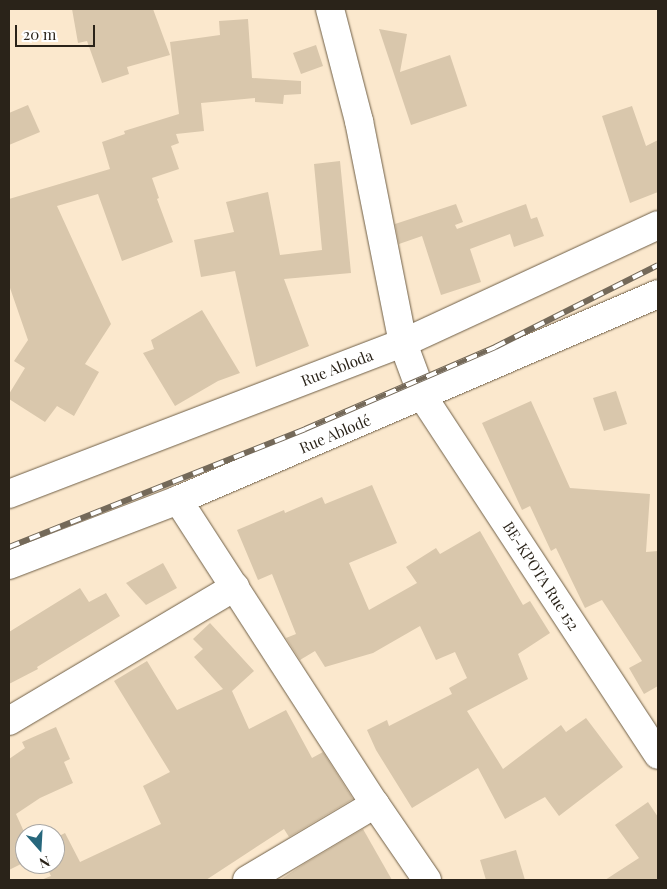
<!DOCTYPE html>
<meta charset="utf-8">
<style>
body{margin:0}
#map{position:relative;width:667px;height:889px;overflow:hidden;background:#fbe8cd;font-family:"Playfair Display",serif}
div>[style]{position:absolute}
.building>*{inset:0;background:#d9c7ac}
.roads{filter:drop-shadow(0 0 1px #6f5f47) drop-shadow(0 0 1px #6f5f47)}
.street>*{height:28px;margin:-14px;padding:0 14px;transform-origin:14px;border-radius:14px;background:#fff}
.rail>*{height:5.5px;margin-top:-2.75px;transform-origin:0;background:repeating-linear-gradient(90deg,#fff 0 11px,#746959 0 22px);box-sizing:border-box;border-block:1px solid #746959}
span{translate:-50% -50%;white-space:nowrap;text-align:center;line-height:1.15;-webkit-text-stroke:4px #fff;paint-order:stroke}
.street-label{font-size:15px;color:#2a2319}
.frame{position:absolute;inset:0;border:10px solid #2a2319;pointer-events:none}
.north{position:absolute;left:15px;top:824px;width:50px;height:50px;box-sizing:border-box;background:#fff;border:1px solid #aaa7a3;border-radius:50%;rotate:161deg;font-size:14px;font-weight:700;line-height:20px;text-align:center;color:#2a2319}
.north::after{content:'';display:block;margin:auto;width:18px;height:22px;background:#27677c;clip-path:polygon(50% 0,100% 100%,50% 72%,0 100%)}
.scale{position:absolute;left:15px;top:25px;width:80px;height:22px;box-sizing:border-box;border:2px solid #2a2319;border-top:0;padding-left:6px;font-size:15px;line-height:18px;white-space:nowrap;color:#2a2319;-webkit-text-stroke:4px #fff;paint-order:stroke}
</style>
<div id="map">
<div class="building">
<div style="clip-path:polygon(72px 9px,153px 9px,170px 55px,127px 67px,129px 74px,102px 83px,87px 41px,78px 43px)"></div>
<div style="clip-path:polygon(248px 19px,252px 78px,301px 81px,301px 94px,284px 95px,283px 104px,255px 102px,255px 98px,201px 103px,204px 131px,176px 134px,179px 143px,171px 146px,179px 169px,152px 178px,159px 198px,157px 199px,173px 242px,122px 261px,98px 194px,57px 206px,111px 324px,85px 364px,99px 372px,74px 416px,57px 406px,45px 422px,9px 399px,9px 394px,25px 368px,14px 361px,28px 340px,9px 285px,9px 199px,110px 169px,102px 142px,125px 134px,124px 131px,179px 114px,170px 42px,220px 35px,219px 21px)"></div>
<div style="clip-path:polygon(379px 29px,407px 34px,400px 72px,450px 55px,467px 106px,411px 125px)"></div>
<div style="clip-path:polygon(316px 45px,323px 66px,301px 74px,293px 53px)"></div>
<div style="clip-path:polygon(28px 105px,40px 132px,9px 145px,9px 113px)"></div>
<div style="clip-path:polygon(632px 106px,646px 146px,658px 140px,658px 192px,630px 203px,602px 116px)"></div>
<div style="clip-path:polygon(340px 161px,351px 273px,284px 279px,309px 346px,256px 367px,235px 271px,201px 277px,194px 240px,234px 232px,226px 202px,268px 192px,280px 255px,322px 250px,314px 164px)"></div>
<div style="clip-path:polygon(456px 204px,463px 222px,455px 225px,457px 229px,526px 204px,531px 219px,537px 217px,544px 236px,514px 247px,510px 234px,470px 249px,481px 282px,441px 295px,422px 236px,399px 244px,395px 224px)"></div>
<div style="clip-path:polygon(202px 310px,240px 373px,218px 381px,175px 406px,143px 353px,154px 349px,151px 340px)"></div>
<div style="clip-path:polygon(616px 391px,627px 424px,604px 431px,593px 398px)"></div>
<div style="clip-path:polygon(531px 401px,570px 488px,650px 494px,646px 552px,658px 551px,658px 686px,644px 694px,629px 668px,642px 661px,602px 600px,585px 608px,556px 548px,551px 551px,530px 506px,522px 510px,482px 423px)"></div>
<div style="clip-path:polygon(372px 485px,397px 543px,349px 563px,369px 610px,417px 583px,406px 567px,436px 548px,440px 554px,480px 531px,523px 605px,530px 601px,550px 633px,518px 654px,528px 679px,467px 711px,503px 769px,561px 725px,566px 732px,586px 718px,623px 767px,559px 816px,545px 797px,505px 819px,478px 768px,412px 808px,376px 750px,367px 730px,387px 720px,389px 726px,452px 694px,449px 688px,467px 678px,455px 652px,436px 660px,420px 626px,373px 653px,325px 667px,315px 651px,300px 660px,286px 638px,296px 634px,272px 574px,258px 580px,237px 530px,284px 510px,285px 513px,322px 497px,325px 504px)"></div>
<div style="clip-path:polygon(163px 563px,177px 588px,146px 605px,126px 583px)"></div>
<div style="clip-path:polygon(80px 588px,89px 602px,106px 593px,120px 616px,37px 667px,38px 669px,9px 684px,9px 632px)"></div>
<div style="clip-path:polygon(210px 623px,254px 671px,232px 691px,249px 729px,286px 710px,312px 758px,323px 752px,353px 799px,289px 837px,284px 829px,206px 880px,41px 880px,51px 876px,45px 864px,55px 864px,55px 838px,65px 833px,80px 862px,161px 824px,143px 786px,170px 772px,114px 681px,147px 661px,177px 710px,223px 689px,194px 657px,203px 649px,193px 639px)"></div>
<div style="clip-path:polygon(56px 727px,70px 759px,64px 762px,73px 783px,40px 798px,16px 814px,25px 834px,25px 862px,9px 870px,9px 759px,25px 748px,22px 742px)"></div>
<div style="clip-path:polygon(648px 802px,658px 817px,658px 880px,605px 880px,639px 858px,615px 825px)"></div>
<div style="clip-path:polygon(363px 829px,392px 880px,280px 880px,304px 864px)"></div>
<div style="clip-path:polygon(516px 850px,525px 880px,486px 880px,480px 860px)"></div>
</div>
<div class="roads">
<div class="street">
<div style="left:330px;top:9px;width:116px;rotate:75.5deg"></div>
<div style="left:359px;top:121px;width:226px;rotate:78.8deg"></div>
<div style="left:403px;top:343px;width:58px;rotate:69.7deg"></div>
<div style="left:423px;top:397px;width:428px;rotate:56.7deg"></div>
<div style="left:9px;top:494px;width:422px;rotate:-21deg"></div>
<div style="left:403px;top:343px;width:281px;rotate:-24.8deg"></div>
<div style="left:178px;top:500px;width:362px;rotate:57.1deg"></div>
<div style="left:375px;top:804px;width:92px;rotate:55.6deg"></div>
<div style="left:9px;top:565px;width:181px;rotate:-21deg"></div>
<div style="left:178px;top:500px;width:522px;rotate:-23.23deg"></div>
<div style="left:9px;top:721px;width:263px;rotate:-30.7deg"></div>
<div style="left:247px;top:880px;width:149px;rotate:-30.7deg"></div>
</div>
</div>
<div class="rail">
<div style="left:9px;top:547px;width:319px;rotate:-21.7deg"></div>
<div style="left:305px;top:429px;width:207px;rotate:-23.3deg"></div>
<div style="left:495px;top:347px;width:182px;rotate:-26.7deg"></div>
</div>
<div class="street-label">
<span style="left:337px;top:368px;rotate:-21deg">Rue Abloda</span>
<span style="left:335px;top:434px;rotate:-23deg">Rue Ablodé</span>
<span style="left:541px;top:576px;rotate:57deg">BE-KPOTA Rue 152</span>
</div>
<div class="frame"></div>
<div class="north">N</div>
<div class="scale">20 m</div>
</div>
